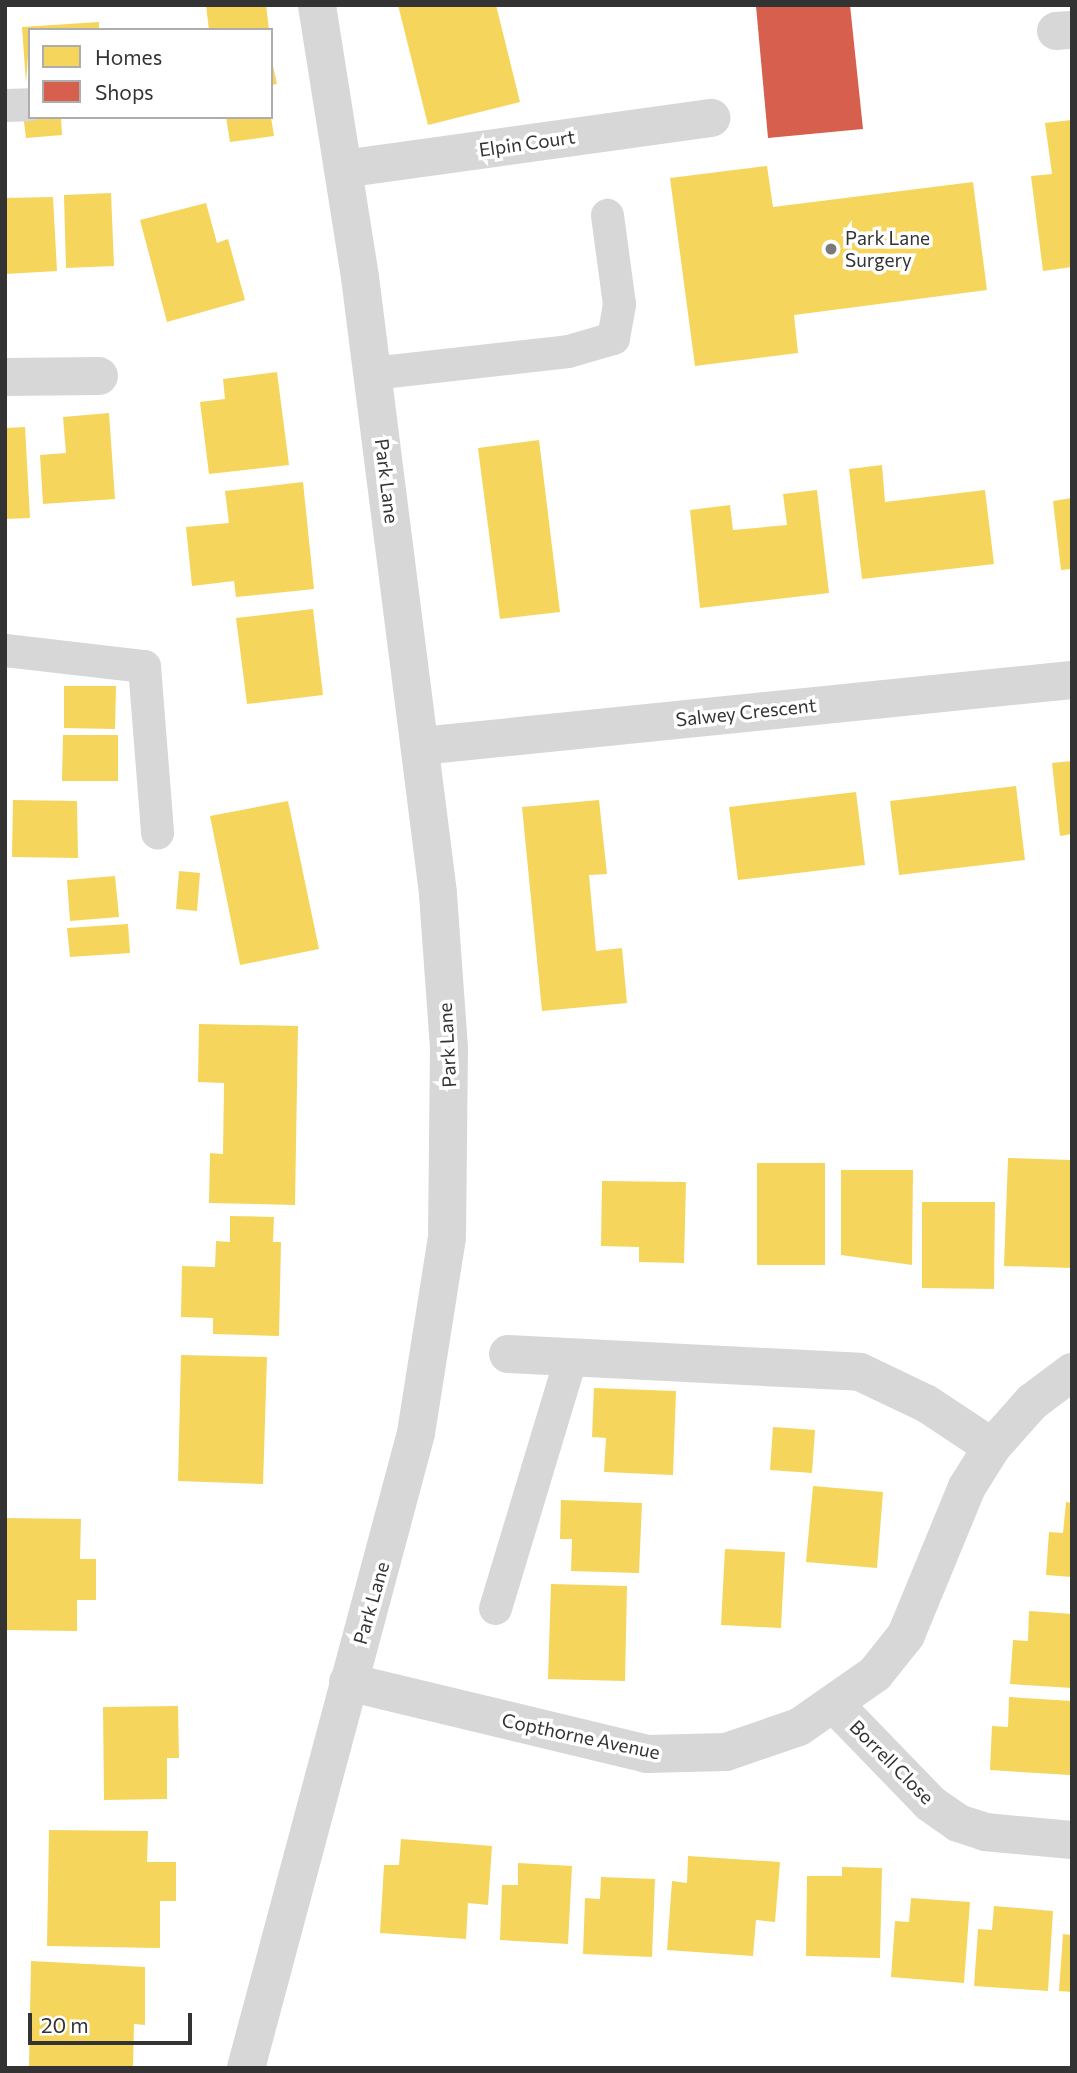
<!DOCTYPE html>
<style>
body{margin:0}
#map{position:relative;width:1077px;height:2073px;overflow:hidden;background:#fff;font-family:Commissioner,sans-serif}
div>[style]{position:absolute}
.homes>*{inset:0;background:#f6d55c}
.shops>*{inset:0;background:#d6604d}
.service>*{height:33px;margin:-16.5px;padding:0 16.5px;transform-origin:16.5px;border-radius:16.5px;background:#d7d7d7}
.minor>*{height:38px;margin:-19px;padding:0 19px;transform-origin:19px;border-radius:19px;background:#d7d7d7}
.dots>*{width:19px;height:19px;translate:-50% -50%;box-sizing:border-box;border:4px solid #fff;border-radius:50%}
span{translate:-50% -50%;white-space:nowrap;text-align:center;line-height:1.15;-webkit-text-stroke:7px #fff;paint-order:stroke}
.street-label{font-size:19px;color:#333}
.poi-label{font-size:19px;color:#333}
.left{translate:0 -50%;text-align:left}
.frame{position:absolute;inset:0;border:7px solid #333;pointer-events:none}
.legend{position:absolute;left:28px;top:28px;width:245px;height:91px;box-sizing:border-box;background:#fff;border:2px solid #adadad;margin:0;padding:9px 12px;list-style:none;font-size:21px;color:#333}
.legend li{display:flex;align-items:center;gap:14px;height:35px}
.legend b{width:35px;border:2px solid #adadad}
.scale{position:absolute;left:28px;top:2013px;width:164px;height:32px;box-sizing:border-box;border:4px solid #333;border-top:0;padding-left:9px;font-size:21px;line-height:24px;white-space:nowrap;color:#333;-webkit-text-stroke:5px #fff;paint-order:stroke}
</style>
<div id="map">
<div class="homes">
<div style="clip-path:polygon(206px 5px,266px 5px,269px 30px,209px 30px)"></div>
<div style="clip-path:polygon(398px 5px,496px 5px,520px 102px,428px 125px)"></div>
<div style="clip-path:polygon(99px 22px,99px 30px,30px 30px,26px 83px,22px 27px)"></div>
<div style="clip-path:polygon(271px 57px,277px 84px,271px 85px)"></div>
<div style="clip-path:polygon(23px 114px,61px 117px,62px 135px,26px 138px)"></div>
<div style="clip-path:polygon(226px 117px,271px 117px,274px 136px,230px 142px)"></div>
<div style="clip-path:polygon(1072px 120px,1072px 267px,1043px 271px,1031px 176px,1052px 174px,1045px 123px)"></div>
<div style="clip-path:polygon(767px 166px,773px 207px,973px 182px,987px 290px,794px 315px,798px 353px,695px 366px,670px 178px)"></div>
<div style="clip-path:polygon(111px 193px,114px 266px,66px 268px,64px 195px)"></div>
<div style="clip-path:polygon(53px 197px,57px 271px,5px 274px,5px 198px)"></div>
<div style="clip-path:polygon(206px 203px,217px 243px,228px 239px,245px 300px,167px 322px,140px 220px)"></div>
<div style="clip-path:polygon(277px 372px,289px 465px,209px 474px,200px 402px,225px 399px,223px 379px)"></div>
<div style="clip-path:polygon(109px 413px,115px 499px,43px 504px,40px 455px,66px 453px,63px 417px)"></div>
<div style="clip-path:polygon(25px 427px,30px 518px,5px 519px,5px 428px)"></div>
<div style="clip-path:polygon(539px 440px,560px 612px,500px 619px,478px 448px)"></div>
<div style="clip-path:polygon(882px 465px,885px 502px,985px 490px,994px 564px,862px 579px,849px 469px)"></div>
<div style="clip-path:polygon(303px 482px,314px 589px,236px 597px,234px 581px,192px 586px,186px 527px,229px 523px,225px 491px)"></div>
<div style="clip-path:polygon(817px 490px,829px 593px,700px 608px,690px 510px,730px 505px,733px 530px,787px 525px,783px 494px)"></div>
<div style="clip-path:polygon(1072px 498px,1072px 569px,1061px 570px,1053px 501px)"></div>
<div style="clip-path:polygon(313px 609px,323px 695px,247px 704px,236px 618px)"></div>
<div style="clip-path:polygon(64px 686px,116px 686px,115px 729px,64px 728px)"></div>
<div style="clip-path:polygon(63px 735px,118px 735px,118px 781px,62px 781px)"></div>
<div style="clip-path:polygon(1072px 761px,1072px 834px,1060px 836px,1052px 763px)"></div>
<div style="clip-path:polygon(1016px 786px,1025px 860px,899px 875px,890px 801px)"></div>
<div style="clip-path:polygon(856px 792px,865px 865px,738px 880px,729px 807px)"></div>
<div style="clip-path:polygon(13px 800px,77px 801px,78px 858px,12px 857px)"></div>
<div style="clip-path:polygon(599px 800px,607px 874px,589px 875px,596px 951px,622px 948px,627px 1003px,542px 1011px,522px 807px)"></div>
<div style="clip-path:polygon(288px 801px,319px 949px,240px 965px,210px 816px)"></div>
<div style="clip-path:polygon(179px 871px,200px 873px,197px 911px,176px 909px)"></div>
<div style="clip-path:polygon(115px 876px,119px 917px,70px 921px,67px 880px)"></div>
<div style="clip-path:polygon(128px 924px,130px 953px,70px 957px,67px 928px)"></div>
<div style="clip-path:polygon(199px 1024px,298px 1026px,295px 1205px,209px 1203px,210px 1153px,223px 1154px,224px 1083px,198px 1082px)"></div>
<div style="clip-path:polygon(1008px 1158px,1072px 1160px,1072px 1268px,1004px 1266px)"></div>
<div style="clip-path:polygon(757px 1163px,825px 1163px,825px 1265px,757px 1265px)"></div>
<div style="clip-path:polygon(841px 1170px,913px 1170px,912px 1265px,841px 1255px)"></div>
<div style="clip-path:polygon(602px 1181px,686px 1182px,684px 1263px,639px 1262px,639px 1247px,601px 1246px)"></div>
<div style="clip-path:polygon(922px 1202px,995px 1202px,994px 1289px,922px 1288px)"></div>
<div style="clip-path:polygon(230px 1216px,274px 1217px,273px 1242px,281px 1242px,279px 1336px,213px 1334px,213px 1318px,181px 1317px,182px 1266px,215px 1267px,216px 1241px,230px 1242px)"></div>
<div style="clip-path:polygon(181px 1355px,267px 1357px,263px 1484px,178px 1481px)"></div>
<div style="clip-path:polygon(594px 1388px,676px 1391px,673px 1475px,604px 1472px,606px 1438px,592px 1437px)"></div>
<div style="clip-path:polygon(773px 1427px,815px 1430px,812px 1473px,770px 1470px)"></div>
<div style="clip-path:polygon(813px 1486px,883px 1492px,877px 1568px,806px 1562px)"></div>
<div style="clip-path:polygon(561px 1500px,642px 1503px,639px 1573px,571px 1571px,572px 1539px,560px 1539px)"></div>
<div style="clip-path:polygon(1066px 1502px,1072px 1503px,1072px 1577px,1046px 1575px,1049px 1532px,1063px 1533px)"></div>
<div style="clip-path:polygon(5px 1518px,81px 1519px,80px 1559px,96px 1559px,96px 1600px,77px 1600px,77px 1631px,5px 1630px)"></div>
<div style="clip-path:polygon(725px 1549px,785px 1552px,781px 1628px,721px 1625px)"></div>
<div style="clip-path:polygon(551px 1584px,627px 1586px,625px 1681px,548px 1679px)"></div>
<div style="clip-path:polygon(1029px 1611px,1072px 1614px,1072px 1688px,1010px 1684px,1013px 1640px,1028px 1641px)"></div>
<div style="clip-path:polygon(1009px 1697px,1072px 1701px,1070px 1775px,990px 1770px,992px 1726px,1008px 1727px)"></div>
<div style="clip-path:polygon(178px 1706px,179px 1758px,167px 1758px,167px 1799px,104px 1800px,103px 1707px)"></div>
<div style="clip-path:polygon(49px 1830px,148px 1831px,147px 1862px,176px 1862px,176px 1901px,160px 1901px,160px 1948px,47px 1946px)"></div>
<div style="clip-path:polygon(401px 1839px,492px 1846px,488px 1905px,468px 1903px,466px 1939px,380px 1933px,384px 1865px,399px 1865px)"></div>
<div style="clip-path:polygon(688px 1856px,780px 1862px,775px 1922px,756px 1920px,753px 1956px,667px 1950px,672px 1881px,687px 1883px)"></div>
<div style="clip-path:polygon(518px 1863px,572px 1866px,568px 1944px,500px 1940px,502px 1885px,518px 1885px)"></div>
<div style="clip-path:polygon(842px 1867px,882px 1868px,880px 1958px,806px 1956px,807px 1876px,842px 1876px)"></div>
<div style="clip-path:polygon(601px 1877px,655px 1879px,652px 1957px,583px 1954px,585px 1898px,600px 1899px)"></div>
<div style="clip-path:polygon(911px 1898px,970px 1902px,964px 1983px,891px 1977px,895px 1921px,909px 1922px)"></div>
<div style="clip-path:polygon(994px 1906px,1053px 1911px,1048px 1991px,974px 1986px,978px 1929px,992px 1930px)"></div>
<div style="clip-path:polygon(1063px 1934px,1072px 1935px,1072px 1992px,1059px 1991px)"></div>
<div style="clip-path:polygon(31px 1961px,145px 1967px,145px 2025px,134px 2024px,133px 2068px,29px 2068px)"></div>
</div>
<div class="shops">
<div style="clip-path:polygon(850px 5px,863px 129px,768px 138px,756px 6px)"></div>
</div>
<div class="service">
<div style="left:5px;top:105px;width:24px;rotate:-2deg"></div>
<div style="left:372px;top:373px;width:197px;rotate:-6.4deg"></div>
<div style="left:568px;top:351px;width:47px;rotate:-16.1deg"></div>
<div style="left:613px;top:338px;width:35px;rotate:-80deg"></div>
<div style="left:619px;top:304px;width:90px;rotate:-97.7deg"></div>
<div style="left:5px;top:650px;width:140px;rotate:6.6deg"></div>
<div style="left:144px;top:666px;width:167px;rotate:85.5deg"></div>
<div style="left:495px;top:1608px;width:260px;rotate:-73.2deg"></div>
</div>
<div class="minor">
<div style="left:1056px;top:31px;width:16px;rotate:-4deg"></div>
<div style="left:343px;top:169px;width:372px;rotate:-7.9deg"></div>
<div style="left:5px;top:377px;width:94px;rotate:-0.6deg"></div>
<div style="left:421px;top:746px;width:654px;rotate:-5.79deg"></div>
<div style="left:508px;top:1354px;width:352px;rotate:2.9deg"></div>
<div style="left:860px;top:1372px;width:74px;rotate:25.5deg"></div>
<div style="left:927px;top:1404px;width:78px;rotate:33.5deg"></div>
<div style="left:348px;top:1682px;width:308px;rotate:13.5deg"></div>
<div style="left:647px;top:1754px;width:79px;rotate:-1.5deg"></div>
<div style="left:726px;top:1752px;width:77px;rotate:-18.9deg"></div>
<div style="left:799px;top:1727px;width:93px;rotate:-34.9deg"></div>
<div style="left:875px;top:1674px;width:50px;rotate:-51.5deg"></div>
<div style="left:906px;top:1635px;width:160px;rotate:-67.6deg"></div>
<div style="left:967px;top:1487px;width:47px;rotate:-58deg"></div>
<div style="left:992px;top:1447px;width:60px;rotate:-48.4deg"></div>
<div style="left:1032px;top:1402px;width:50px;rotate:-36.9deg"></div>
<div style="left:836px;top:1706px;width:136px;rotate:45.9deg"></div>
<div style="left:931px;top:1804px;width:33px;rotate:35deg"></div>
<div style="left:958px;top:1823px;width:28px;rotate:18deg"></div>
<div style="left:985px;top:1832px;width:87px;rotate:5.3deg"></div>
<div style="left:246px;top:2068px;width:657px;rotate:-75.01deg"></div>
<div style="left:416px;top:1433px;width:198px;rotate:-81deg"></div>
<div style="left:447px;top:1237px;width:189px;rotate:-89.4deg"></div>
<div style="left:449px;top:1048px;width:155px;rotate:-94.1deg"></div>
<div style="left:438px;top:893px;width:621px;rotate:-97.22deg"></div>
<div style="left:360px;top:277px;width:275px;rotate:-99deg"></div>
</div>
<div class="dots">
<div style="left:831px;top:249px;background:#7a7a7a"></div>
</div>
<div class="street-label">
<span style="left:527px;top:143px;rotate:-8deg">Elpin Court</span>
<span style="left:387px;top:481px;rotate:83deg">Park Lane</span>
<span style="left:746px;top:712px;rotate:-6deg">Salwey Crescent</span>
<span style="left:447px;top:1045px;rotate:-93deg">Park Lane</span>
<span style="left:371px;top:1603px;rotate:-74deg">Park Lane</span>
<span style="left:581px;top:1736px;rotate:12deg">Copthorne Avenue</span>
<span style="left:892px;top:1762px;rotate:45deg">Borrell Close</span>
</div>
<div class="poi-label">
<span class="left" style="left:845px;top:249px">Park Lane<br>Surgery</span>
</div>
<div class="frame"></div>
<ul class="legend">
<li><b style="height:19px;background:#f6d55c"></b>Homes</li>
<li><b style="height:19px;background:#d6604d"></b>Shops</li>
</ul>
<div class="scale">20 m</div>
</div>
